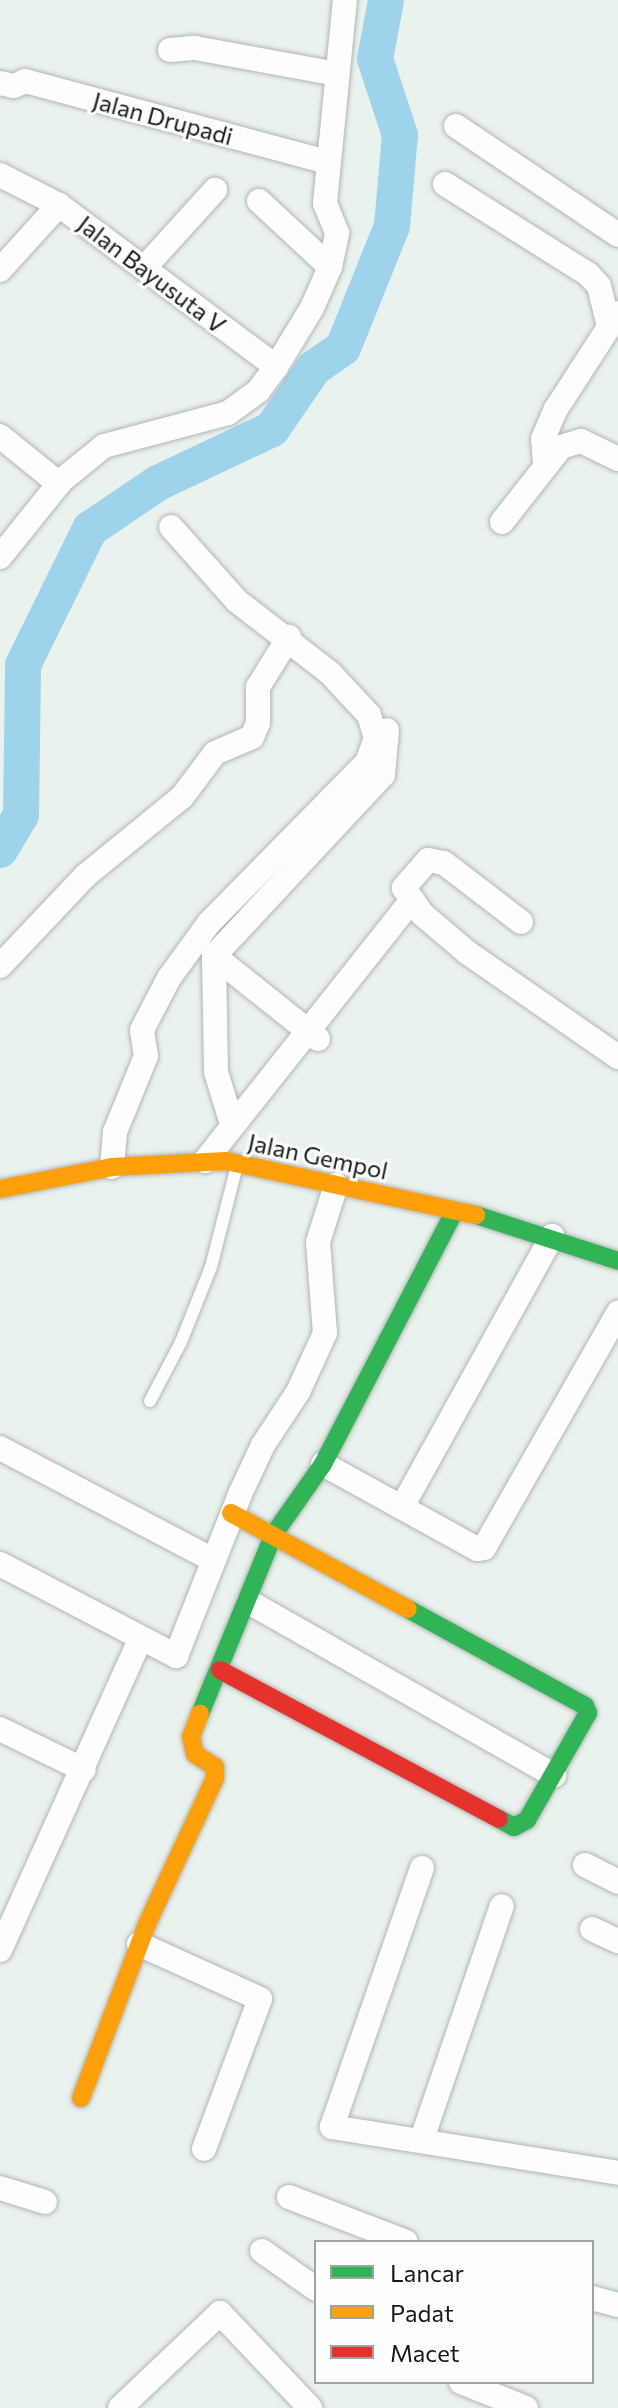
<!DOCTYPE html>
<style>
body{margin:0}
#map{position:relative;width:618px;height:2408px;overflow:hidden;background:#eaf2ee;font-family:Commissioner,sans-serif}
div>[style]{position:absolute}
.river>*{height:36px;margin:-18px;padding:0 18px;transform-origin:18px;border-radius:18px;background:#9ed4eb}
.roads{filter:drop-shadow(0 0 2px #b0b6b3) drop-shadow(0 0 2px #b0b6b3)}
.lane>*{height:12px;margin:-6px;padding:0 6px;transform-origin:6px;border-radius:6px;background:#fcfdfc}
.street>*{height:24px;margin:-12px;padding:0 12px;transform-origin:12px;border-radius:12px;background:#fcfdfc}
.fast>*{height:18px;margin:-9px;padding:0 9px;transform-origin:9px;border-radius:9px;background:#30b455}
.slow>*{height:18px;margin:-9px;padding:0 9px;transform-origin:9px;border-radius:9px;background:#ff9f0a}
.jam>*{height:18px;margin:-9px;padding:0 9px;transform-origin:9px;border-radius:9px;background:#e5322d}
span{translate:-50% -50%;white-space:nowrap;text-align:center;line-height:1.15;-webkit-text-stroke:6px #fcfffe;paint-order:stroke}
.street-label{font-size:24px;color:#141917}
.legend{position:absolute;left:314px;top:2240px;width:280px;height:144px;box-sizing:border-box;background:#fcfffe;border:2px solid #9fa3a2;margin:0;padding:10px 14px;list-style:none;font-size:24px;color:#141917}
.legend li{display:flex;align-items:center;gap:16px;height:40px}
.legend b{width:40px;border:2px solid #9fa3a2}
</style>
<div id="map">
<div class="river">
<div style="left:0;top:850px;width:41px;rotate:-59deg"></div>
<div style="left:21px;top:815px;width:150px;rotate:-89.2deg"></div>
<div style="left:23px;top:665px;width:152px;rotate:-63.8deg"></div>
<div style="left:90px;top:529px;width:82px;rotate:-34.1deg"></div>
<div style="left:158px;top:483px;width:126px;rotate:-25.3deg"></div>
<div style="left:272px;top:429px;width:74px;rotate:-55.5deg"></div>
<div style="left:314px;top:368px;width:35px;rotate:-35deg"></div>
<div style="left:343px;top:348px;width:131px;rotate:-68.1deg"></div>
<div style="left:392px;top:226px;width:91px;rotate:-85deg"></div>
<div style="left:400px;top:135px;width:80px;rotate:-108.2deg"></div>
<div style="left:375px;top:59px;width:60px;rotate:-79.4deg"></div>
</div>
<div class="roads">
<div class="lane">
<div style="left:150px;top:1401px;width:67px;rotate:-62.3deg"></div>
<div style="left:181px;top:1342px;width:81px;rotate:-68.2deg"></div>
<div style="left:211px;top:1267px;width:104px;rotate:-75.6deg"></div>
</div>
<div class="street">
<div style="left:170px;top:50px;width:25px;rotate:-5deg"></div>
<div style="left:195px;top:48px;width:143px;rotate:10.4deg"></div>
<div style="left:0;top:83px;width:14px;rotate:12deg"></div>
<div style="left:14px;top:86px;width:12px;rotate:-24deg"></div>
<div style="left:25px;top:81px;width:314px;rotate:15deg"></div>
<div style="left:456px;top:126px;width:195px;rotate:33.9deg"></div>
<div style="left:0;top:175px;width:66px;rotate:27deg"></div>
<div style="left:59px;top:205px;width:271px;rotate:36.7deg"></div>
<div style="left:445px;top:184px;width:169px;rotate:32.2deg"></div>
<div style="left:588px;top:274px;width:16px;rotate:47deg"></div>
<div style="left:599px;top:286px;width:41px;rotate:76deg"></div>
<div style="left:259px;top:201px;width:97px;rotate:42.9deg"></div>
<div style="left:146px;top:266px;width:103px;rotate:-47.8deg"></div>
<div style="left:0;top:270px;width:88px;rotate:-47.8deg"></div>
<div style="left:0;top:436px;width:76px;rotate:39.1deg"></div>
<div style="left:545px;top:465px;width:26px;rotate:-94deg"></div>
<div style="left:543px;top:439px;width:33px;rotate:-67deg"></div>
<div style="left:556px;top:409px;width:114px;rotate:-57.1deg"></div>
<div style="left:502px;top:522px;width:95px;rotate:-51.8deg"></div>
<div style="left:561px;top:447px;width:21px;rotate:-17deg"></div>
<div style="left:581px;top:441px;width:41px;rotate:25.9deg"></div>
<div style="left:0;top:557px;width:99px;rotate:-51.2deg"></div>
<div style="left:62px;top:480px;width:54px;rotate:-39deg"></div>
<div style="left:104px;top:446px;width:128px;rotate:-14.9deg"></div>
<div style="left:228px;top:413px;width:37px;rotate:-36deg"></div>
<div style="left:258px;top:391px;width:30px;rotate:-53deg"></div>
<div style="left:276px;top:367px;width:69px;rotate:-58.6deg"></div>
<div style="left:312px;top:308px;width:45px;rotate:-66.3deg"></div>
<div style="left:330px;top:267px;width:35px;rotate:-78deg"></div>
<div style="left:337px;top:233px;width:32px;rotate:-112deg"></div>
<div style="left:325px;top:203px;width:204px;rotate:-84.4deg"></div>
<div style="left:521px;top:922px;width:97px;rotate:-142.5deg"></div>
<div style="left:444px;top:863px;width:16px;rotate:-169deg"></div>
<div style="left:428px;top:860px;width:37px;rotate:131deg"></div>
<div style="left:404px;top:888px;width:32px;rotate:55deg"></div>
<div style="left:422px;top:914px;width:60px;rotate:40.3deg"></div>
<div style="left:468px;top:953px;width:183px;rotate:34.7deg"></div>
<div style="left:214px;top:956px;width:133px;rotate:38.6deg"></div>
<div style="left:0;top:966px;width:124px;rotate:-46.6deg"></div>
<div style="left:85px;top:876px;width:125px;rotate:-39.2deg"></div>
<div style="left:182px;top:797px;width:55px;rotate:-53.1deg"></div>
<div style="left:215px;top:753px;width:40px;rotate:-23.4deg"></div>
<div style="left:252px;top:737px;width:15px;rotate:-67deg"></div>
<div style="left:258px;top:723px;width:36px;rotate:-90deg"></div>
<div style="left:258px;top:687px;width:59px;rotate:-58.2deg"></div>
<div style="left:232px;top:1124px;width:54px;rotate:-107.1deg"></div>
<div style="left:216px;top:1072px;width:116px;rotate:-91deg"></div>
<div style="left:214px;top:956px;width:248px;rotate:-47deg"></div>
<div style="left:383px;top:775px;width:45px;rotate:-84.9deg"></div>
<div style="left:205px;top:1161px;width:330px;rotate:-51.6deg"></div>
<div style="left:112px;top:1167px;width:35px;rotate:-85deg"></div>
<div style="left:115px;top:1132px;width:82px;rotate:-67.8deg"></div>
<div style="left:146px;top:1056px;width:26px;rotate:-99deg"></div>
<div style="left:142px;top:1030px;width:59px;rotate:-62.6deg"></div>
<div style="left:169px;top:978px;width:68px;rotate:-54deg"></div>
<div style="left:209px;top:923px;width:226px;rotate:-45.5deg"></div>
<div style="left:367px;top:762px;width:25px;rotate:-69deg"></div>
<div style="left:376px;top:739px;width:25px;rotate:-106deg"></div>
<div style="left:369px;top:715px;width:57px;rotate:-132.9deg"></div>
<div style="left:330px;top:673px;width:118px;rotate:-142.3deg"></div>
<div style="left:237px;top:601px;width:99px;rotate:-131.7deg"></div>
<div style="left:0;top:1448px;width:241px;rotate:27.7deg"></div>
<div style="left:323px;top:1464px;width:176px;rotate:28.9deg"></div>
<div style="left:477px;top:1549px;width:7px;rotate:-8deg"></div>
<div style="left:484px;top:1548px;width:271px;rotate:-60.3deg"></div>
<div style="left:402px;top:1507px;width:310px;rotate:-61deg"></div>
<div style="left:0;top:1564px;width:199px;rotate:27.6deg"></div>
<div style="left:176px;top:1656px;width:176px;rotate:-68.4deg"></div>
<div style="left:241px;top:1492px;width:52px;rotate:-64.9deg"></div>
<div style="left:263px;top:1445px;width:64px;rotate:-56.6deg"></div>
<div style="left:298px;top:1392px;width:65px;rotate:-65.4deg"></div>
<div style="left:325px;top:1333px;width:91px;rotate:-94.4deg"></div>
<div style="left:318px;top:1242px;width:60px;rotate:-72.5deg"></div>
<div style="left:249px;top:1602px;width:351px;rotate:29.6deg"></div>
<div style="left:0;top:1729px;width:93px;rotate:26deg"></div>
<div style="left:585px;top:1865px;width:37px;rotate:27deg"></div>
<div style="left:422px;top:1868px;width:274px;rotate:109.2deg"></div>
<div style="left:332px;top:2127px;width:290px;rotate:9.1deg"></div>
<div style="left:592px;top:1929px;width:29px;rotate:25deg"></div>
<div style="left:139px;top:1944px;width:133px;rotate:24.4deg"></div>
<div style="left:260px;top:1999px;width:160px;rotate:110.5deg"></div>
<div style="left:0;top:1950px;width:342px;rotate:-65.7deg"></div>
<div style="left:422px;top:2139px;width:246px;rotate:-71.1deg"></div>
<div style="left:0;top:2188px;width:47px;rotate:17.3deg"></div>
<div style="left:289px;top:2197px;width:125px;rotate:21deg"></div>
<div style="left:262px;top:2251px;width:66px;rotate:35.1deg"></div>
<div style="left:592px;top:2298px;width:27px;rotate:15deg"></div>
<div style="left:461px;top:2382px;width:70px;rotate:21.8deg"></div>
<div style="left:120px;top:2408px;width:138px;rotate:-43.5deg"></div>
<div style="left:220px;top:2313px;width:131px;rotate:46.5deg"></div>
</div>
<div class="fast">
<div style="left:476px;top:1215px;width:149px;rotate:17.9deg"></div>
<div style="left:408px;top:1609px;width:202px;rotate:28.7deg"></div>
<div style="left:585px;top:1706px;width:8px;rotate:67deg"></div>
<div style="left:588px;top:1713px;width:123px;rotate:119.7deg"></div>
<div style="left:527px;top:1820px;width:15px;rotate:152deg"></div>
<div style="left:514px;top:1827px;width:17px;rotate:-152deg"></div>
<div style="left:200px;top:1714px;width:195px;rotate:-67.7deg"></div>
<div style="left:274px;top:1534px;width:85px;rotate:-55deg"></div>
<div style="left:323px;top:1464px;width:284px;rotate:-62.5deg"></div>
</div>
<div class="slow">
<div style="left:0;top:1189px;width:114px;rotate:-11.1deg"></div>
<div style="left:112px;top:1167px;width:114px;rotate:-3deg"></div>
<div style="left:226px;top:1161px;width:256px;rotate:12.2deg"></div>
<div style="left:231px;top:1513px;width:201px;rotate:28.5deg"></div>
<div style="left:81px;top:2098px;width:186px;rotate:-69.2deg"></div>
<div style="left:147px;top:1924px;width:161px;rotate:-65deg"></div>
<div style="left:215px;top:1778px;width:11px;rotate:-90deg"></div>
<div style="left:215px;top:1767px;width:24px;rotate:-147deg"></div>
<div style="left:195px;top:1754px;width:17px;rotate:-103deg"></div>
<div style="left:191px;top:1737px;width:25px;rotate:-69deg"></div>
</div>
<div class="jam">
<div style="left:220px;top:1670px;width:316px;rotate:28.1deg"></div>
</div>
</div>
<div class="street-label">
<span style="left:163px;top:118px;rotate:15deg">Jalan Drupadi</span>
<span style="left:152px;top:274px;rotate:37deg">Jalan Bayusuta V</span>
<span style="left:318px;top:1156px;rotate:12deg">Jalan Gempol</span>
</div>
<ul class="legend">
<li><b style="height:10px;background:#30b455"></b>Lancar</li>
<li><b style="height:10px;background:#ff9f0a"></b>Padat</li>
<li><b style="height:10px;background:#e5322d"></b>Macet</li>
</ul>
</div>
